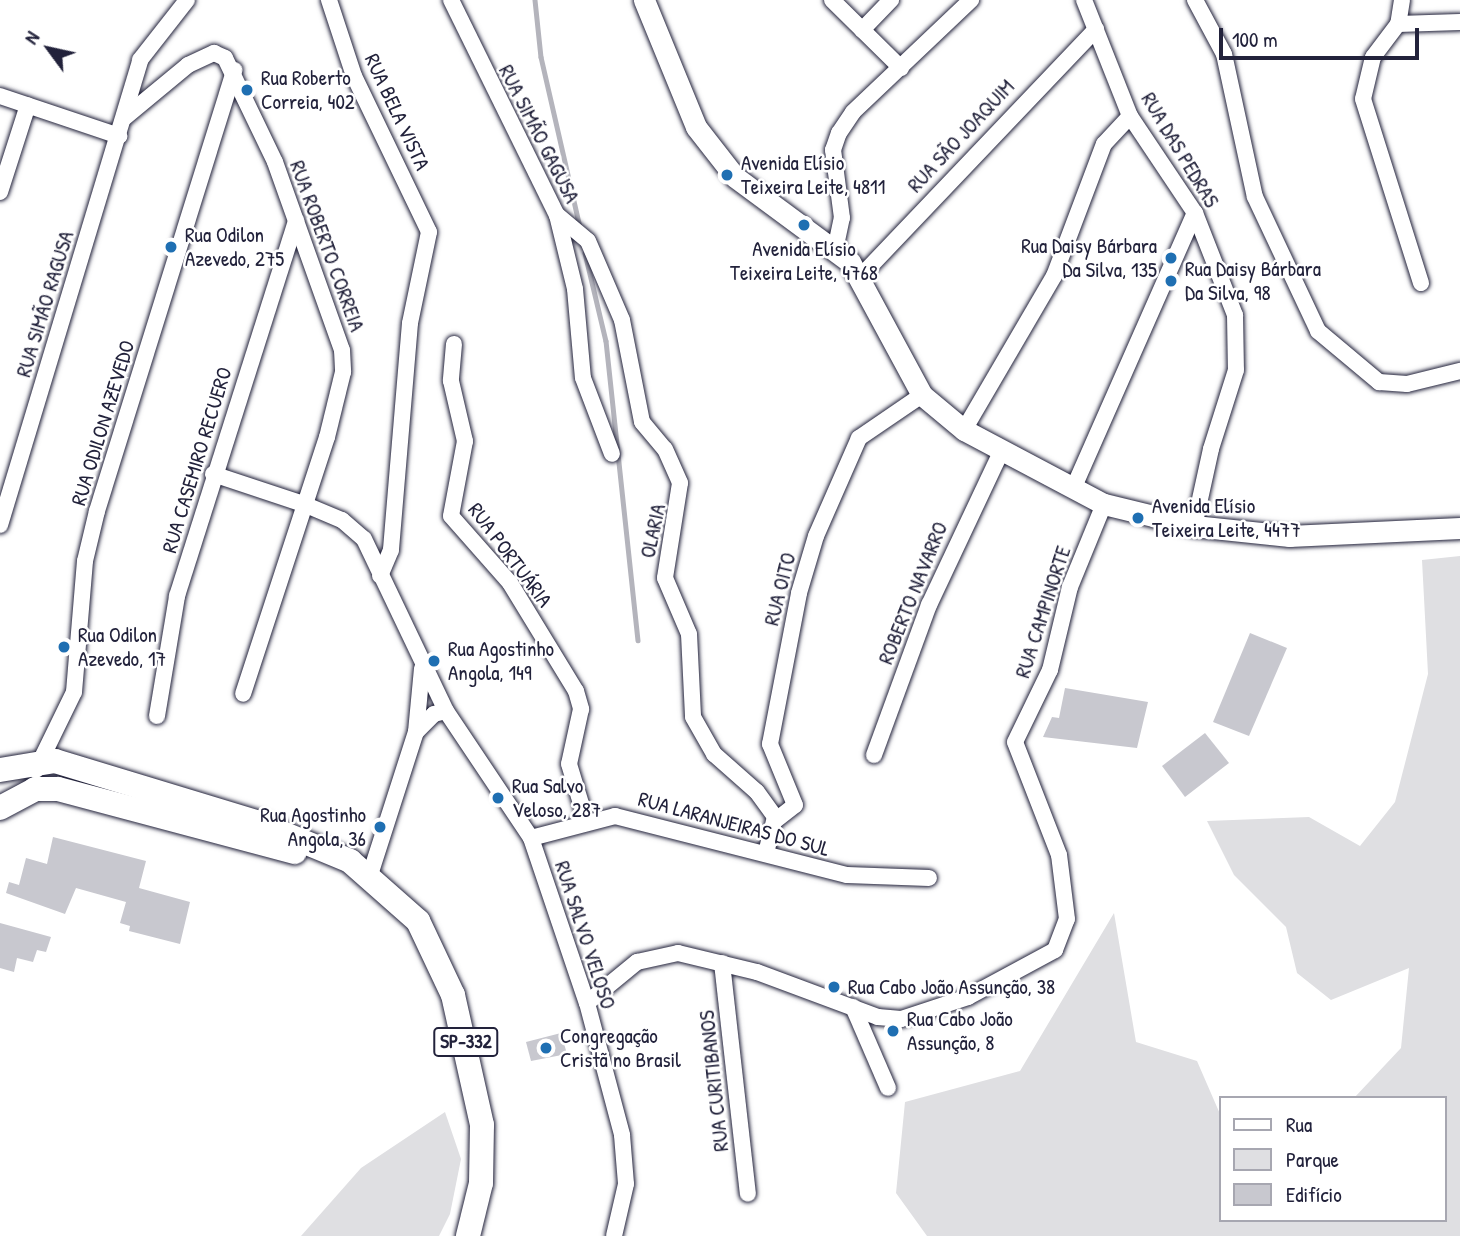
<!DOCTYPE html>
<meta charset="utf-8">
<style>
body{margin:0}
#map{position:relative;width:1460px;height:1236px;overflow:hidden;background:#fff;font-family:"Patrick Hand",sans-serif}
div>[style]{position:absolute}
.green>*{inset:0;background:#dfdfe2}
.stream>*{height:4.5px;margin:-2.25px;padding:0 2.25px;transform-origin:2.25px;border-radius:2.25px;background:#b4b4bc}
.building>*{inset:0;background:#c8c8cf}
.roads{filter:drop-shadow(0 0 2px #22223b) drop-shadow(0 0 2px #22223b)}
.street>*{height:16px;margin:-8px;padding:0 8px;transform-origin:8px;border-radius:8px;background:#fff}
.secondary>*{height:21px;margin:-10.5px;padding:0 10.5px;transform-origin:10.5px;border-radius:10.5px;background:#fff}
.primary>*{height:24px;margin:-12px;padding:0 12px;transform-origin:12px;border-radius:12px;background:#fff}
.dots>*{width:19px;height:19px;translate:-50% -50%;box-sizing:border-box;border:4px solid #fff;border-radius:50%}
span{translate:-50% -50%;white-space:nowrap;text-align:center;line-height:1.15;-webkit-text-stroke:5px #fff;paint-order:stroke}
.shield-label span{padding:2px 5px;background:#fff;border:2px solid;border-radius:5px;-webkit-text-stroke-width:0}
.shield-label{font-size:19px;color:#22223b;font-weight:700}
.poi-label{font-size:21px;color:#22223b}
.left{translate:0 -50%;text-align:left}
.right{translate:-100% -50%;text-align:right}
.street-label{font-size:21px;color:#22223b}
.legend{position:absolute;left:1219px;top:1096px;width:228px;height:126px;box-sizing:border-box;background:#fff;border:2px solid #a7a7b1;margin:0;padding:9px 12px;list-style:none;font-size:21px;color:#22223b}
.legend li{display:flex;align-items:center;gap:14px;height:35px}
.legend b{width:35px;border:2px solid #a7a7b1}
.north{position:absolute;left:14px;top:14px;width:70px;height:70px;-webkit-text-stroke:5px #fff;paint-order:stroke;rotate:303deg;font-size:19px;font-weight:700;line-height:28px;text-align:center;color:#22223b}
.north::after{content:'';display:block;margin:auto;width:24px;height:32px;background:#22223b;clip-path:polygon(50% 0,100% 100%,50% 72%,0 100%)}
.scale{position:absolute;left:1219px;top:28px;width:200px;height:32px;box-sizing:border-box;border:4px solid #22223b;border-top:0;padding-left:9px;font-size:21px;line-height:24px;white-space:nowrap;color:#22223b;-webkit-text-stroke:5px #fff;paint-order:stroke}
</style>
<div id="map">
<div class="green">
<div style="clip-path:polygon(1460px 556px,1460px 1236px,927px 1236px,896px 1193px,905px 1102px,1020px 1071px,1114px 913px,1136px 1042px,1197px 1061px,1220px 1114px,1220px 1220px,1444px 1220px,1444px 1098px,1354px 1098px,1401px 1048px,1409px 968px,1331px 1000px,1297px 973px,1286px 927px,1234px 875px,1207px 821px,1309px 817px,1360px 846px,1395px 802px,1428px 674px,1422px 560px)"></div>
<div style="clip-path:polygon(445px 1112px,461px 1159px,450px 1214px,439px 1236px,301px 1236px,361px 1168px)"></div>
</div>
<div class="stream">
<div style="left:535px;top:0;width:57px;rotate:84deg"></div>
<div style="left:541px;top:57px;width:174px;rotate:77.1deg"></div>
<div style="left:585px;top:253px;width:90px;rotate:76.6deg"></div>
<div style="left:606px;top:341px;width:301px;rotate:83.9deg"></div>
</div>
<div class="building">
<div style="clip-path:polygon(1250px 633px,1287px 648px,1249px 736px,1213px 722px)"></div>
<div style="clip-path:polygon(1065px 688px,1148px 702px,1137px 748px,1043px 737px,1052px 717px,1059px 718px)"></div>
<div style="clip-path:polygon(1205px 733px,1229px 763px,1185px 797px,1162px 766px)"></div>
<div style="clip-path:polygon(53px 837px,146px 861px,139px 888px,190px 902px,180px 944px,129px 931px,130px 926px,120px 923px,126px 902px,76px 888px,65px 914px,6px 893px,9px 882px,19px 885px,26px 858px,47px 864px)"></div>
<div style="clip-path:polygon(0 923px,51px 937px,46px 952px,37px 950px,33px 962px,17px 958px,14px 972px,0 968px)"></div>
<div style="clip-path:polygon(561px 1033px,567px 1054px,531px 1061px,526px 1042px)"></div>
</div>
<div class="roads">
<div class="street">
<div style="left:329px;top:0;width:80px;rotate:71.8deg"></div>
<div style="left:354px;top:76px;width:173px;rotate:64.3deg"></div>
<div style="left:429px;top:232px;width:93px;rotate:101.8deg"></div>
<div style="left:410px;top:323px;width:228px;rotate:94.8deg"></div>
<div style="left:391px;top:550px;width:28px;rotate:113deg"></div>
<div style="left:451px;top:0;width:240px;rotate:63.8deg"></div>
<div style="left:557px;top:215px;width:76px;rotate:76.3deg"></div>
<div style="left:575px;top:289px;width:89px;rotate:84.9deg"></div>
<div style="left:583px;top:378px;width:81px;rotate:69.1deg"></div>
<div style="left:832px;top:0;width:97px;rotate:44.6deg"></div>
<div style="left:1084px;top:0;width:125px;rotate:68.4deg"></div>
<div style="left:1130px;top:116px;width:117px;rotate:56.2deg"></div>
<div style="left:1195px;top:213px;width:110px;rotate:68.6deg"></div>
<div style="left:1235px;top:315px;width:55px;rotate:89deg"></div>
<div style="left:1236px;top:370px;width:83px;rotate:107.6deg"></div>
<div style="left:1211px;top:449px;width:79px;rotate:102.4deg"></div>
<div style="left:1195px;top:0;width:61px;rotate:61.8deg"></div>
<div style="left:1224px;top:54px;width:146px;rotate:77.8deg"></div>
<div style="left:1255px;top:197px;width:148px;rotate:64.8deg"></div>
<div style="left:1318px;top:331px;width:80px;rotate:39.9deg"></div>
<div style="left:1379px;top:382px;width:28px;rotate:4deg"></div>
<div style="left:1407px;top:384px;width:55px;rotate:-13.8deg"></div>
<div style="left:1402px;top:0;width:24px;rotate:99deg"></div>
<div style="left:1398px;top:24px;width:41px;rotate:127.1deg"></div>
<div style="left:1373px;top:57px;width:43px;rotate:103.4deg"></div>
<div style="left:1363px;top:99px;width:193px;rotate:72.5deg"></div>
<div style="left:1398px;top:24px;width:62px;rotate:-1.8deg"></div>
<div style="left:862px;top:30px;width:42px;rotate:-46deg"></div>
<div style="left:0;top:96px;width:126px;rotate:18.6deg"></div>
<div style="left:124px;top:118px;width:83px;rotate:-39.6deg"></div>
<div style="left:188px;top:65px;width:29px;rotate:-25deg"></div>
<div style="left:214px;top:53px;width:12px;rotate:24deg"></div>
<div style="left:225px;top:58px;width:115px;rotate:64.3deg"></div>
<div style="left:275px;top:162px;width:200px;rotate:70.4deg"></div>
<div style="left:342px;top:350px;width:22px;rotate:87deg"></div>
<div style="left:343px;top:372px;width:67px;rotate:103.8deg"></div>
<div style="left:327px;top:437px;width:270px;rotate:108.1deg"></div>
<div style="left:0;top:192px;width:91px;rotate:-72.2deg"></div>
<div style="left:557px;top:215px;width:40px;rotate:40deg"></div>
<div style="left:588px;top:241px;width:86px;rotate:66.7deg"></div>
<div style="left:622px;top:320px;width:104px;rotate:78.9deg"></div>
<div style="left:642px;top:422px;width:35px;rotate:50deg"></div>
<div style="left:665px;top:449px;width:37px;rotate:66deg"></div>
<div style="left:680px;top:483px;width:96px;rotate:99deg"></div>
<div style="left:665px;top:578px;width:61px;rotate:66.8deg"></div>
<div style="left:689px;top:634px;width:83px;rotate:87.2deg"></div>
<div style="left:693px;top:717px;width:43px;rotate:60.4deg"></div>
<div style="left:714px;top:754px;width:57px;rotate:41.5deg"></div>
<div style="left:757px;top:792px;width:31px;rotate:54deg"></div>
<div style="left:775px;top:817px;width:38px;rotate:104deg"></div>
<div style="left:835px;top:250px;width:33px;rotate:-78deg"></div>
<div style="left:842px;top:218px;width:69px;rotate:-97.5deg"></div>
<div style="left:833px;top:150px;width:18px;rotate:-71deg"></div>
<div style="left:839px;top:133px;width:25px;rotate:-56deg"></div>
<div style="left:853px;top:112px;width:163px;rotate:-43.5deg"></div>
<div style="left:861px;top:276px;width:341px;rotate:-46.4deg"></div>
<div style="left:454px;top:344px;width:37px;rotate:95deg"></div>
<div style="left:451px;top:381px;width:62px;rotate:76.9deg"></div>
<div style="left:465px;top:441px;width:76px;rotate:100.6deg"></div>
<div style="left:451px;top:516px;width:89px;rotate:48.6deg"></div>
<div style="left:510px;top:583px;width:127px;rotate:58.6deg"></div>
<div style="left:576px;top:691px;width:19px;rotate:74deg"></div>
<div style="left:581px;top:709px;width:56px;rotate:102.3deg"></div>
<div style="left:569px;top:764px;width:59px;rotate:73.1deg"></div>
<div style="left:964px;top:430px;width:178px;rotate:-59.7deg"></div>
<div style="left:1054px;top:276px;width:141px;rotate:-69.3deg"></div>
<div style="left:1104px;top:144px;width:38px;rotate:-47deg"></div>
<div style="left:213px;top:474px;width:98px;rotate:18.4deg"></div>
<div style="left:306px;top:505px;width:39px;rotate:23deg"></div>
<div style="left:342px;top:520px;width:29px;rotate:41deg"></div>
<div style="left:364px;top:539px;width:191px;rotate:64.5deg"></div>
<div style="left:446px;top:711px;width:153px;rotate:56.2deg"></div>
<div style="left:531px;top:838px;width:174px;rotate:71.3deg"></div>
<div style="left:587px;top:1003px;width:137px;rotate:75.1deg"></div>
<div style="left:622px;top:1135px;width:49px;rotate:85.3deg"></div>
<div style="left:626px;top:1184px;width:53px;rotate:103deg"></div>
<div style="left:1073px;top:489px;width:302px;rotate:-66.2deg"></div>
<div style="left:0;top:525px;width:486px;rotate:-73.2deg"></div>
<div style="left:140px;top:60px;width:76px;rotate:-51.9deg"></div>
<div style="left:157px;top:716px;width:122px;rotate:-80.5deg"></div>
<div style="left:177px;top:596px;width:394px;rotate:-72.4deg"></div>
<div style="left:416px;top:732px;width:64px;rotate:-84.6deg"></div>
<div style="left:874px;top:755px;width:160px;rotate:-69.9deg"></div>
<div style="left:929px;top:605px;width:169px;rotate:-64.8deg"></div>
<div style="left:36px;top:770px;width:87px;rotate:-64deg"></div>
<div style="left:74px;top:692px;width:131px;rotate:-85.2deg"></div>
<div style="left:85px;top:561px;width:51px;rotate:-76.5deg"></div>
<div style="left:97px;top:511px;width:462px;rotate:-72.7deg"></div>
<div style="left:776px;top:820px;width:24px;rotate:-38deg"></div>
<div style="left:795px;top:805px;width:66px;rotate:-112.3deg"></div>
<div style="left:770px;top:744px;width:154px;rotate:-79.1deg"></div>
<div style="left:799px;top:593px;width:59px;rotate:-73.4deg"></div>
<div style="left:816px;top:536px;width:107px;rotate:-66.3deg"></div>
<div style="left:859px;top:438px;width:76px;rotate:-34.3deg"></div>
<div style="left:531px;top:838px;width:87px;rotate:-14.7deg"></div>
<div style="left:615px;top:816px;width:239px;rotate:14.3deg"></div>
<div style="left:847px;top:875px;width:82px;rotate:2.1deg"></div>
<div style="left:369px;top:878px;width:153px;rotate:-72.2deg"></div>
<div style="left:416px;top:732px;width:25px;rotate:-45deg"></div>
<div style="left:434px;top:714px;width:12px;rotate:-14deg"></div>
<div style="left:722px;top:963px;width:232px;rotate:83.6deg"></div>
<div style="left:587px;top:1003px;width:65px;rotate:-39.4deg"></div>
<div style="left:637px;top:962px;width:42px;rotate:-12.4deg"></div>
<div style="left:678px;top:953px;width:81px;rotate:13.5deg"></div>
<div style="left:757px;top:972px;width:129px;rotate:20.4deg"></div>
<div style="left:878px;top:1017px;width:23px;rotate:5deg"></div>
<div style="left:901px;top:1019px;width:71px;rotate:-18.2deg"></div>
<div style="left:968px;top:997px;width:99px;rotate:-28.4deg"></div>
<div style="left:1055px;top:950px;width:33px;rotate:-69deg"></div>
<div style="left:1067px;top:919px;width:64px;rotate:-97.1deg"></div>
<div style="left:1059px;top:855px;width:121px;rotate:-111.3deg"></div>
<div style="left:1015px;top:742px;width:80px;rotate:-64.1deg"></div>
<div style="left:1050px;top:670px;width:85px;rotate:-76.5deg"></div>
<div style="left:1070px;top:587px;width:90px;rotate:-67.7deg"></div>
<div style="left:853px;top:1007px;width:88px;rotate:66.6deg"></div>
</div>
<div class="secondary">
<div style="left:644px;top:0;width:137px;rotate:67.7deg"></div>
<div style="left:696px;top:127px;width:63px;rotate:52deg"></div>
<div style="left:735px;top:177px;width:143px;rotate:36.5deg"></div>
<div style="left:850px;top:262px;width:151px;rotate:61.6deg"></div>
<div style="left:922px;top:395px;width:55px;rotate:39.8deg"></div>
<div style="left:964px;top:430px;width:158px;rotate:27.9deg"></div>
<div style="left:1104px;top:504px;width:93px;rotate:13.7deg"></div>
<div style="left:1194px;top:526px;width:96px;rotate:6deg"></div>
<div style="left:1289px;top:536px;width:171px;rotate:-2.7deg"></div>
</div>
<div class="primary">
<div style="left:0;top:770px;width:56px;rotate:-9.3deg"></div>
<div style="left:55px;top:761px;width:210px;rotate:16.9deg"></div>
<div style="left:256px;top:822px;width:102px;rotate:22.5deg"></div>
<div style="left:350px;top:861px;width:91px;rotate:41.4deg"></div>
<div style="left:418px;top:921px;width:82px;rotate:64.7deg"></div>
<div style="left:453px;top:995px;width:133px;rotate:77.4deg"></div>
<div style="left:482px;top:1125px;width:58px;rotate:91deg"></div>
<div style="left:481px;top:1183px;width:55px;rotate:103.8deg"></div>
<div style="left:0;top:808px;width:40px;rotate:-28deg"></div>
<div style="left:35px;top:789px;width:23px"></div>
<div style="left:58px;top:789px;width:245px;rotate:14.9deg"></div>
</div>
</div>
<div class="dots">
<div style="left:247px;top:90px;background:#1f6fb2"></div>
<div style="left:727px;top:175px;background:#1f6fb2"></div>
<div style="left:804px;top:225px;background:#1f6fb2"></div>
<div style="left:171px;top:247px;background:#1f6fb2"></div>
<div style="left:1171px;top:258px;background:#1f6fb2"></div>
<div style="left:1171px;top:281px;background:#1f6fb2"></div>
<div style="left:1138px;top:518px;background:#1f6fb2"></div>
<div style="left:64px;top:647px;background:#1f6fb2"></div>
<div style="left:434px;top:661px;background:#1f6fb2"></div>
<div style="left:498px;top:798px;background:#1f6fb2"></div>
<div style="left:380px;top:827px;background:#1f6fb2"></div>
<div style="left:834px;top:987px;background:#1f6fb2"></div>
<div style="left:893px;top:1031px;background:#1f6fb2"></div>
<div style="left:546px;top:1048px;background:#1f6fb2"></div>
</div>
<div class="shield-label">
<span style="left:466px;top:1042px">SP-332</span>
</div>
<div class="poi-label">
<span class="left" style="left:261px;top:90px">Rua Roberto<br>Correia, 402</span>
<span class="left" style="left:741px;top:175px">Avenida Elísio<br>Teixeira Leite, 4811</span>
<span class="left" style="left:185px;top:247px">Rua Odilon<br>Azevedo, 275</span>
<span class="right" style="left:1157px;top:258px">Rua Daisy Bárbara<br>Da Silva, 135</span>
<span style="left:804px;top:261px">Avenida Elísio<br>Teixeira Leite, 4768</span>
<span class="left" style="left:1185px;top:281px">Rua Daisy Bárbara<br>Da Silva, 98</span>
<span class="left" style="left:1152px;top:518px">Avenida Elísio<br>Teixeira Leite, 4477</span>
<span class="left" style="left:78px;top:647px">Rua Odilon<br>Azevedo, 17</span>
<span class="left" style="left:448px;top:661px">Rua Agostinho<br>Angola, 149</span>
<span class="left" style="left:512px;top:798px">Rua Salvo<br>Veloso, 287</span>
<span class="right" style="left:366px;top:827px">Rua Agostinho<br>Angola, 36</span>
<span class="left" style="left:848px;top:987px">Rua Cabo João Assunção, 38</span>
<span class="left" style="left:907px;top:1031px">Rua Cabo João<br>Assunção, 8</span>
<span class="left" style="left:560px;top:1048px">Congregação<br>Cristã no Brasil</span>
</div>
<div class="street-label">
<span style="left:397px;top:112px;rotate:65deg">RUA BELA VISTA</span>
<span style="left:539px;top:134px;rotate:63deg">RUA SIMÃO GAGUSA</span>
<span style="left:961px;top:136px;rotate:-47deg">RUA SÃO JOAQUIM</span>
<span style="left:1180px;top:150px;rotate:59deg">RUA DAS PEDRAS</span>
<span style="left:327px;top:246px;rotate:70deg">RUA ROBERTO CORREIA</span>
<span style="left:45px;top:304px;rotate:-73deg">RUA SIMÃO RAGUSA</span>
<span style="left:103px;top:423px;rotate:-73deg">RUA ODILON AZEVEDO</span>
<span style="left:197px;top:460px;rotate:-73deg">RUA CASEMIRO RECUERO</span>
<span style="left:653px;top:531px;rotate:-78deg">OLARIA</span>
<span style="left:510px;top:555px;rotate:53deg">RUA PORTUÁRIA</span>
<span style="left:780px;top:589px;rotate:-76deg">RUA OITO</span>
<span style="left:913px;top:593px;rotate:-68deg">ROBERTO NAVARRO</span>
<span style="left:1043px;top:612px;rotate:-72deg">RUA CAMPINORTE</span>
<span style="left:734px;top:824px;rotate:15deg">RUA LARANJEIRAS DO SUL</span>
<span style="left:585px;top:935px;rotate:72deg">RUA SALVO VELOSO</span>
<span style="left:714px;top:1081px;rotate:-96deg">RUA CURITIBANOS</span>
</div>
<ul class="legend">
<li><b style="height:9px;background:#fff"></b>Rua</li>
<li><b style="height:19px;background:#dfdfe2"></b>Parque</li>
<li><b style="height:19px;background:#c8c8cf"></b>Edifício</li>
</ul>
<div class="north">N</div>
<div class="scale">100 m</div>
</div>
